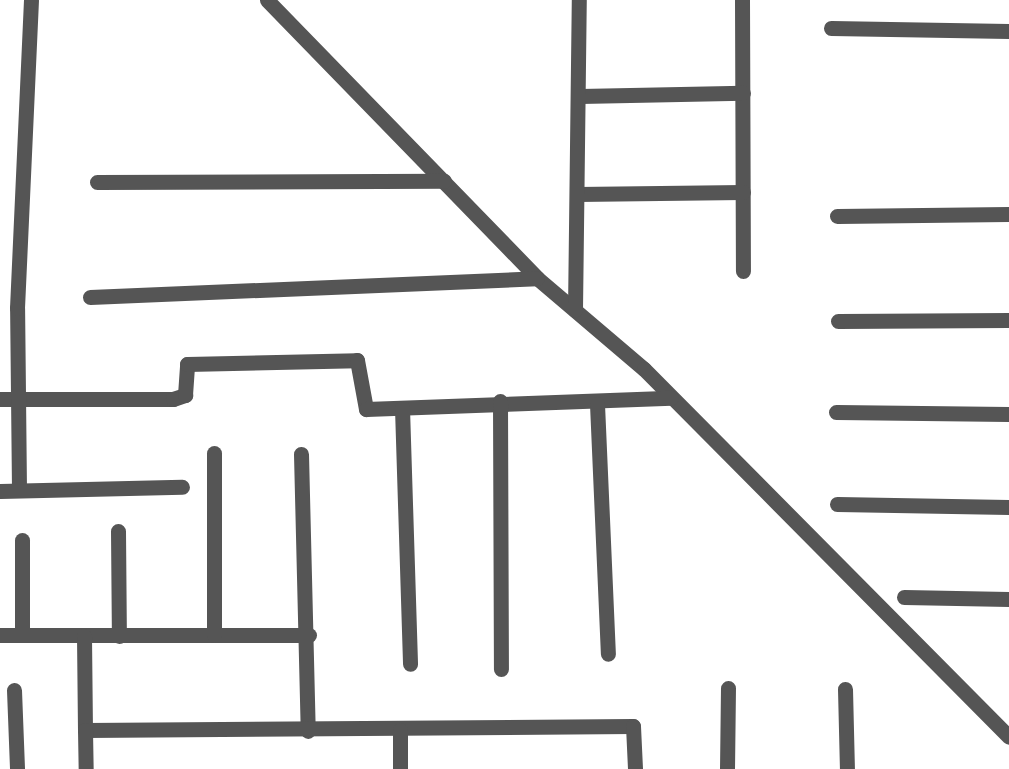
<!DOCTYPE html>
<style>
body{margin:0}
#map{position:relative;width:1009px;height:769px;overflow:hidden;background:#fff;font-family:Helvetica,sans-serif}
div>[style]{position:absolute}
.minor>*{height:15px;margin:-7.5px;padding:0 7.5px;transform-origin:7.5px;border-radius:7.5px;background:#555}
span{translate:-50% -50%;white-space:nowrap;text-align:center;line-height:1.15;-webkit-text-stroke:5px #fff;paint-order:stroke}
</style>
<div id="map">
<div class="minor">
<div style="left:267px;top:0;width:388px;rotate:45.8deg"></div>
<div style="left:537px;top:278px;width:140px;rotate:40.4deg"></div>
<div style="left:644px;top:369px;width:518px;rotate:45.23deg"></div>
<div style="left:742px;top:0;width:271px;rotate:89.8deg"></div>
<div style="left:831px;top:28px;width:178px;rotate:1deg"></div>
<div style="left:580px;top:96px;width:163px;rotate:-1.1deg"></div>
<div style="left:97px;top:182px;width:347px;rotate:-0.2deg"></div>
<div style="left:577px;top:194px;width:166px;rotate:-0.7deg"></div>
<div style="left:837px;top:216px;width:172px;rotate:-0.7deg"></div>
<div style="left:90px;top:297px;width:447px;rotate:-2.4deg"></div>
<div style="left:575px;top:310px;width:310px;rotate:-89.3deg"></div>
<div style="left:838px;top:321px;width:171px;rotate:-0.3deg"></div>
<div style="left:0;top:399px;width:173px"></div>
<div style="left:173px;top:399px;width:13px;rotate:-18deg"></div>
<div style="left:185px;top:395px;width:31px;rotate:-86deg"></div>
<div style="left:187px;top:364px;width:170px;rotate:-1.3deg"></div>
<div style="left:357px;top:360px;width:50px;rotate:79.6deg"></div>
<div style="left:366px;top:409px;width:305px;rotate:-2.1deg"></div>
<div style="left:500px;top:401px;width:268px;rotate:89.8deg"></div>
<div style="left:597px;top:404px;width:250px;rotate:87.5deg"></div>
<div style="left:402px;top:408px;width:256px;rotate:88.2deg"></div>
<div style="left:836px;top:412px;width:173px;rotate:0.7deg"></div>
<div style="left:301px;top:454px;width:277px;rotate:88.6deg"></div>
<div style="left:19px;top:490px;width:182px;rotate:-90.6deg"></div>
<div style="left:17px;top:308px;width:308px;rotate:-87.4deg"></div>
<div style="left:0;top:491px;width:182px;rotate:-1.3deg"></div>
<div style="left:837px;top:504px;width:172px;rotate:1deg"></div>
<div style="left:118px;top:531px;width:105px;rotate:89.5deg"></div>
<div style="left:22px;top:540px;width:95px;rotate:90deg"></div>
<div style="left:904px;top:597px;width:105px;rotate:1.1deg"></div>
<div style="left:0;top:635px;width:309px"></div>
<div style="left:214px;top:635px;width:182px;rotate:-90deg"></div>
<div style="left:84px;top:636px;width:94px;rotate:89.4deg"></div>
<div style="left:85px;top:730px;width:548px;rotate:-0.42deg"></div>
<div style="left:633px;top:726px;width:43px;rotate:87.3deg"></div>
<div style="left:845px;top:689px;width:80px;rotate:88.6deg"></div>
<div style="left:14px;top:690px;width:79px;rotate:87.8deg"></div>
<div style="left:85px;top:730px;width:39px;rotate:89deg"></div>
<div style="left:400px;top:730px;width:39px;rotate:90deg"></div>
<div style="left:727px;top:769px;width:81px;rotate:-89.3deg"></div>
</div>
</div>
